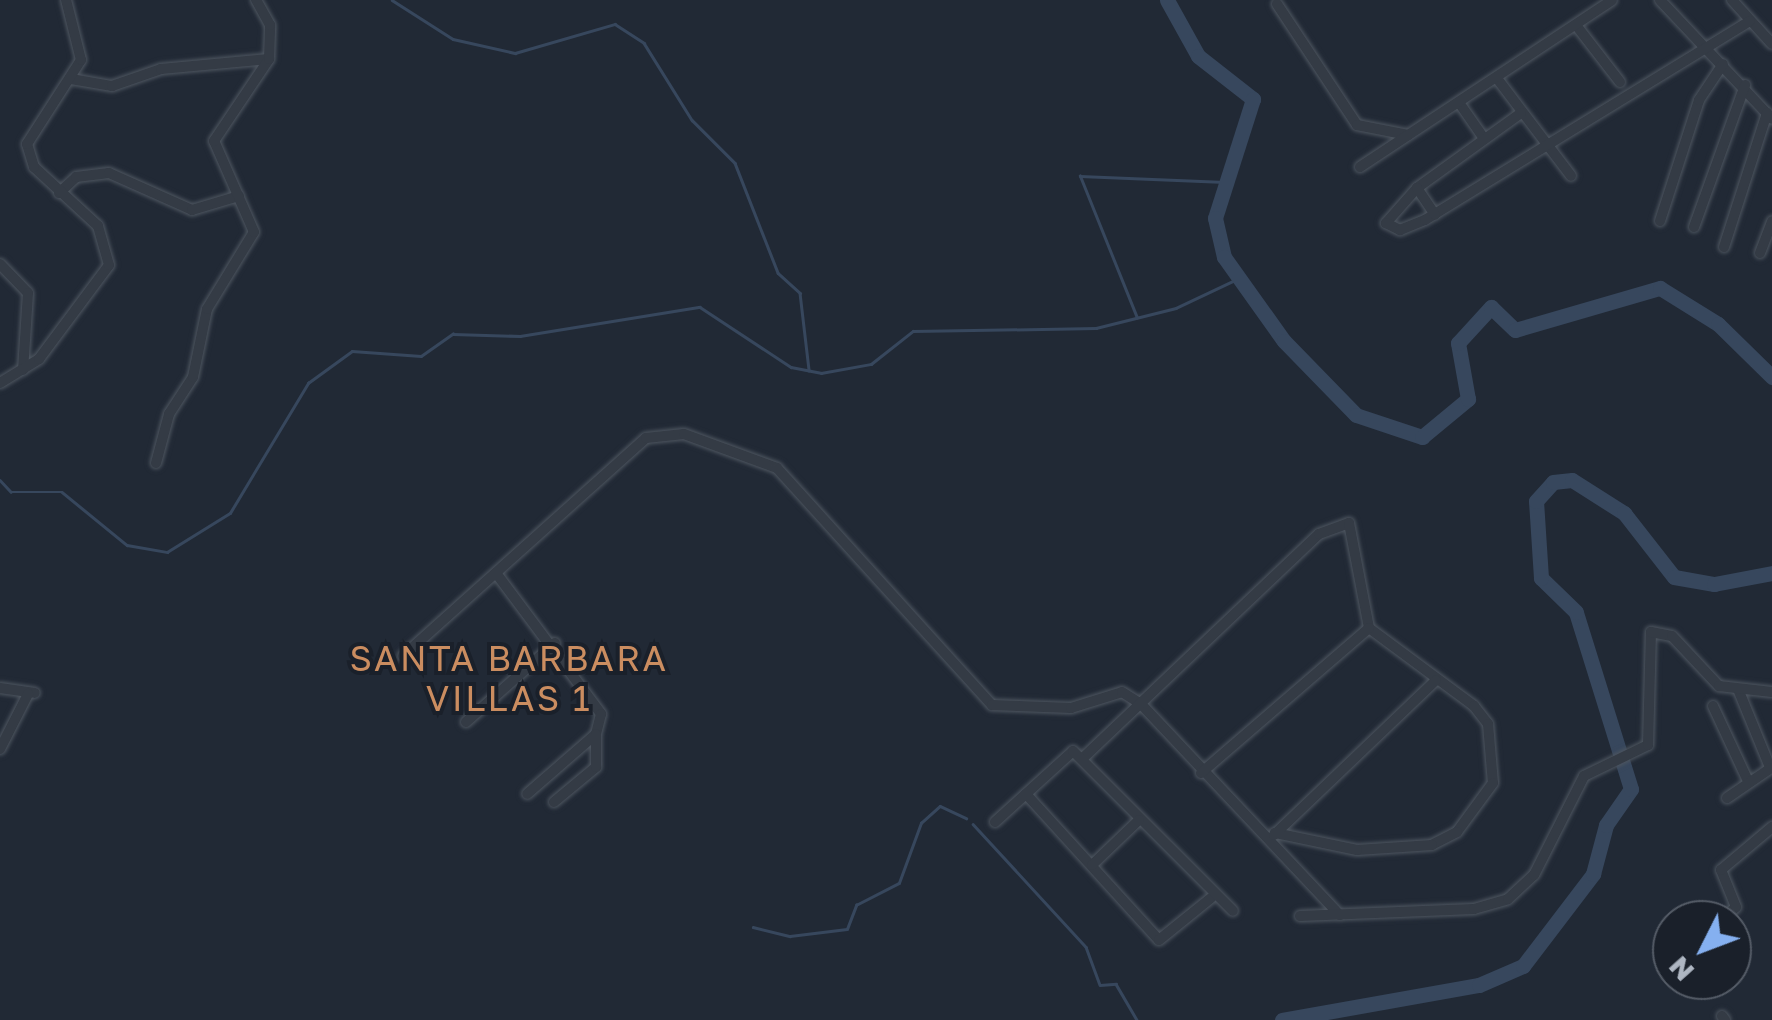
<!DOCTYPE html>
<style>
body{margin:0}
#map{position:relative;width:1772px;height:1020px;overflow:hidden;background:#212935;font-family:"Golos Text",sans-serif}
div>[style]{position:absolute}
.stream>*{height:2.5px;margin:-1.25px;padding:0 1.25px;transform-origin:1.25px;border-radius:1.25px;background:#37475d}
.river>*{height:15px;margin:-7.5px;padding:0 7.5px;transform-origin:7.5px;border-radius:7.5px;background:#37475d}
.roads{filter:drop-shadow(0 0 2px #4e5660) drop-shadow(0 0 2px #4e5660)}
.minor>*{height:10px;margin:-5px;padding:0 5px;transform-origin:5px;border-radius:5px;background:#343b45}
span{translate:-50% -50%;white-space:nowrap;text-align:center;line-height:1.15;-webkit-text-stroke:8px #1a202a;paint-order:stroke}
.neighbourhood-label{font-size:35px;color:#cb8d60;letter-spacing:2.5px}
.north{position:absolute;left:1652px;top:900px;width:100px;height:100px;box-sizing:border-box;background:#1a202a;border:2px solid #555c67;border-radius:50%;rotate:228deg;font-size:28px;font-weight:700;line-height:40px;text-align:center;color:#aeb6c2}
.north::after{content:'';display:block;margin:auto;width:35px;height:45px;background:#85b0f0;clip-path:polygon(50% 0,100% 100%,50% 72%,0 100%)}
</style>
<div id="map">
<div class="stream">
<div style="left:392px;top:0;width:72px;rotate:32.6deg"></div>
<div style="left:453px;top:39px;width:64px;rotate:12.7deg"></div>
<div style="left:515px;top:53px;width:104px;rotate:-16.2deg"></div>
<div style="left:615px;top:24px;width:35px;rotate:33deg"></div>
<div style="left:644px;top:43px;width:91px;rotate:58.1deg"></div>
<div style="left:692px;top:120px;width:61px;rotate:45deg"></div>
<div style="left:735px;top:163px;width:118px;rotate:68.6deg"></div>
<div style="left:778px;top:273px;width:30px;rotate:42deg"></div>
<div style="left:800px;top:293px;width:78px;rotate:83.3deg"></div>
<div style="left:1137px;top:318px;width:153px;rotate:-111.9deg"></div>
<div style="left:1080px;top:176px;width:145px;rotate:2.4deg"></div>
<div style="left:0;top:480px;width:16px;rotate:47deg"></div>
<div style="left:11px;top:492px;width:51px"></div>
<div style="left:62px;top:492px;width:84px;rotate:39.2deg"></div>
<div style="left:127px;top:545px;width:41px;rotate:9.9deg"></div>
<div style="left:167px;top:552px;width:74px;rotate:-31.8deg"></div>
<div style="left:230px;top:513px;width:152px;rotate:-59deg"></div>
<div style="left:308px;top:383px;width:54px;rotate:-36deg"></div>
<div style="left:352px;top:351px;width:69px;rotate:4.1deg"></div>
<div style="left:421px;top:356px;width:39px;rotate:-35deg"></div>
<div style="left:453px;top:334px;width:67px;rotate:1.7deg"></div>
<div style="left:520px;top:336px;width:182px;rotate:-9.2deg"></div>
<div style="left:700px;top:307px;width:109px;rotate:33.4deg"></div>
<div style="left:791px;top:367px;width:31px;rotate:11deg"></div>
<div style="left:821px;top:373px;width:51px;rotate:-10.2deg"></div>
<div style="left:871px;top:364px;width:53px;rotate:-38.2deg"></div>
<div style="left:913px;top:331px;width:183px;rotate:-0.9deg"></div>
<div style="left:1096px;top:328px;width:82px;rotate:-14deg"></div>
<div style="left:1176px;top:308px;width:68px;rotate:-25.4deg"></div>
<div style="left:973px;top:824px;width:167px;rotate:47.4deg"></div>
<div style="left:1086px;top:947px;width:40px;rotate:69.8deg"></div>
<div style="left:1100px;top:985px;width:16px;rotate:-4deg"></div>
<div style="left:1116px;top:984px;width:42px;rotate:59.7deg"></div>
<div style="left:753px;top:927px;width:38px;rotate:14deg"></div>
<div style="left:790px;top:936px;width:57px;rotate:-7deg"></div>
<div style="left:847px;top:929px;width:26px;rotate:-69deg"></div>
<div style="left:856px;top:905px;width:48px;rotate:-27.1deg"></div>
<div style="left:899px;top:883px;width:64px;rotate:-69.9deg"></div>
<div style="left:921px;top:823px;width:25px;rotate:-42deg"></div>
<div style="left:940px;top:806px;width:29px;rotate:25deg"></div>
</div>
<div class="river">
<div style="left:1167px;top:0;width:64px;rotate:61deg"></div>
<div style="left:1198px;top:56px;width:70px;rotate:38deg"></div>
<div style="left:1253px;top:99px;width:125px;rotate:107.7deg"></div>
<div style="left:1215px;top:218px;width:40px;rotate:77deg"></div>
<div style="left:1224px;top:257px;width:103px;rotate:54.5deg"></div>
<div style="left:1284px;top:341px;width:103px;rotate:45.8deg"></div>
<div style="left:1356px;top:415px;width:70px;rotate:18.4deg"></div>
<div style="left:1422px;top:437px;width:60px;rotate:-39.6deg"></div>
<div style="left:1468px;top:399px;width:57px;rotate:-100.1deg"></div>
<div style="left:1458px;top:343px;width:49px;rotate:-47.5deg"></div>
<div style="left:1491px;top:307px;width:33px;rotate:44deg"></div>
<div style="left:1515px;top:330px;width:151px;rotate:-16.2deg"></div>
<div style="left:1660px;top:288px;width:68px;rotate:31.8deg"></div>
<div style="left:1718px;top:324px;width:76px;rotate:44.5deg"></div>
<div style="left:1282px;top:1020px;width:200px;rotate:-10.1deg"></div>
<div style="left:1479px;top:985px;width:48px;rotate:-23.4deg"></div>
<div style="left:1523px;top:966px;width:116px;rotate:-52.7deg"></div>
<div style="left:1593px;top:874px;width:51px;rotate:-75.1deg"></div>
<div style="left:1606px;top:825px;width:44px;rotate:-55.2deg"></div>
<div style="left:1631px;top:789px;width:185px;rotate:-107.3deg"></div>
<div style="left:1576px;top:612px;width:49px;rotate:-135.8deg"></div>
<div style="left:1541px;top:578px;width:77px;rotate:-93.7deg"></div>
<div style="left:1536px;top:501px;width:25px;rotate:-48deg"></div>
<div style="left:1553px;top:482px;width:19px;rotate:-6deg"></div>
<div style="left:1572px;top:480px;width:62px;rotate:32.4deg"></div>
<div style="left:1624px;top:513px;width:81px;rotate:52deg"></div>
<div style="left:1674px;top:577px;width:41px;rotate:9.9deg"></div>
<div style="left:1714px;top:584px;width:59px;rotate:-10.7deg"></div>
</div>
<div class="roads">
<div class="minor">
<div style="left:1660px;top:0;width:163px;rotate:46.7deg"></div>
<div style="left:1732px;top:0;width:59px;rotate:47.7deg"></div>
<div style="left:1277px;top:4px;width:145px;rotate:56.5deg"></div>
<div style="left:1357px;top:125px;width:52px;rotate:11.1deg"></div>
<div style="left:1579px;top:29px;width:67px;rotate:52.3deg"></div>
<div style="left:71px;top:79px;width:42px;rotate:9.7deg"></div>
<div style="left:112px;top:86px;width:52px;rotate:-19.1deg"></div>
<div style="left:161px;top:69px;width:108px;rotate:-5.3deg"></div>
<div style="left:1499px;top:81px;width:119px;rotate:52.8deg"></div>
<div style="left:1460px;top:104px;width:40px;rotate:55.1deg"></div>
<div style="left:1521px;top:113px;width:128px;rotate:144.2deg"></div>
<div style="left:1417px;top:188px;width:47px;rotate:131.5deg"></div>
<div style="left:1386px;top:223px;width:16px;rotate:27deg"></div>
<div style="left:1400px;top:230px;width:27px;rotate:-22deg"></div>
<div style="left:1425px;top:220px;width:381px;rotate:-31.5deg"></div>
<div style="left:1360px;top:167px;width:302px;rotate:-33.5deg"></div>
<div style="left:1417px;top:188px;width:32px;rotate:56deg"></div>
<div style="left:59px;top:193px;width:23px;rotate:-43deg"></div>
<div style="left:76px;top:177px;width:33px;rotate:-7deg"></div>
<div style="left:109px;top:173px;width:91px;rotate:24deg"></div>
<div style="left:192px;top:210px;width:49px;rotate:-16.6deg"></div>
<div style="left:1660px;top:221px;width:127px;rotate:-72.1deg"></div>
<div style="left:1699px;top:100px;width:43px;rotate:-56.3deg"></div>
<div style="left:1694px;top:227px;width:151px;rotate:-70.2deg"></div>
<div style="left:1724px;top:247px;width:141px;rotate:-72.2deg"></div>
<div style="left:1760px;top:253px;width:34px;rotate:-69deg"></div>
<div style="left:0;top:264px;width:40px;rotate:46deg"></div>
<div style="left:28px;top:293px;width:77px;rotate:93.7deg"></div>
<div style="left:0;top:383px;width:46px;rotate:-31.6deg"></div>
<div style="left:39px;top:359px;width:117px;rotate:-53.3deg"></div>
<div style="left:109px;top:265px;width:41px;rotate:-105.8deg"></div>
<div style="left:98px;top:226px;width:87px;rotate:-137.3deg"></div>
<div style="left:34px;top:167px;width:24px;rotate:-107deg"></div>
<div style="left:27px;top:144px;width:100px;rotate:-57.3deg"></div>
<div style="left:81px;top:60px;width:62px;rotate:-104deg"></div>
<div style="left:156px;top:463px;width:51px;rotate:-75.1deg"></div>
<div style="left:169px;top:414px;width:44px;rotate:-57deg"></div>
<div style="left:193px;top:377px;width:69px;rotate:-78.4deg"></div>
<div style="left:207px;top:309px;width:90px;rotate:-58.6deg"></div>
<div style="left:254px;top:232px;width:99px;rotate:-113.7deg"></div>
<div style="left:214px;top:141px;width:99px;rotate:-56.1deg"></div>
<div style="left:269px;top:59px;width:34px;rotate:-88deg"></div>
<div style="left:270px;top:25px;width:29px;rotate:-119deg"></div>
<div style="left:496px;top:573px;width:176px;rotate:53.3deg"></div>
<div style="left:601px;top:714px;width:21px;rotate:104deg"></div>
<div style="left:596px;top:734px;width:91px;rotate:139deg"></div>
<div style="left:403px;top:656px;width:326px;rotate:-41.9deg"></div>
<div style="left:646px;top:438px;width:38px;rotate:-6deg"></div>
<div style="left:684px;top:434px;width:99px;rotate:20.1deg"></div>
<div style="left:777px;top:468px;width:320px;rotate:47.8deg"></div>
<div style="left:992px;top:705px;width:79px;rotate:2.2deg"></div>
<div style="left:1071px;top:708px;width:53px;rotate:-17.4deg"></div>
<div style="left:1122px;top:692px;width:22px;rotate:32deg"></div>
<div style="left:1141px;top:704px;width:290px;rotate:46.7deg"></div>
<div style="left:0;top:688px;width:35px;rotate:8deg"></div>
<div style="left:1738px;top:689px;width:82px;rotate:67.8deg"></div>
<div style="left:1713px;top:706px;width:81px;rotate:65deg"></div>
<div style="left:466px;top:722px;width:119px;rotate:-41.6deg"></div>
<div style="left:0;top:749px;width:62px;rotate:-63deg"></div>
<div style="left:1084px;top:757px;width:324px;rotate:-43.5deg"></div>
<div style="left:1319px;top:534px;width:32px;rotate:-20deg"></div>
<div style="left:1349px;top:523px;width:107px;rotate:79.2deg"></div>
<div style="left:1369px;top:628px;width:131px;rotate:36.6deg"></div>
<div style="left:1474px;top:706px;width:23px;rotate:52deg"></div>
<div style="left:1488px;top:724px;width:59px;rotate:85.2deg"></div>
<div style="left:1493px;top:783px;width:61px;rotate:126.3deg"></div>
<div style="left:1457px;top:832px;width:28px;rotate:153deg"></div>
<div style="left:1432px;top:845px;width:75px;rotate:176.2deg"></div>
<div style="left:1357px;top:850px;width:84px;rotate:-168.3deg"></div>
<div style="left:1201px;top:773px;width:222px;rotate:-40.8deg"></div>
<div style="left:1026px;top:794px;width:197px;rotate:47.7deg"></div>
<div style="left:1159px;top:940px;width:67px;rotate:-38.9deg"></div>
<div style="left:1727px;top:798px;width:53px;rotate:-34.3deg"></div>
<div style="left:554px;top:802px;width:55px;rotate:-39.8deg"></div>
<div style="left:596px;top:767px;width:33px;rotate:-90deg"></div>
<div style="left:995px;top:822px;width:105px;rotate:-42.3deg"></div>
<div style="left:1073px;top:751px;width:226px;rotate:45deg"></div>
<div style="left:1274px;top:835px;width:224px;rotate:-43.7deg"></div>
<div style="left:1092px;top:865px;width:65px;rotate:-43.8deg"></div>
<div style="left:1300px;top:916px;width:174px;rotate:-2.3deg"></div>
<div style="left:1474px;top:909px;width:35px;rotate:-16deg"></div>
<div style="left:1508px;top:899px;width:35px;rotate:-43deg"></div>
<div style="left:1534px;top:875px;width:111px;rotate:-63.2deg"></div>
<div style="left:1584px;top:776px;width:71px;rotate:-25.8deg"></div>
<div style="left:1648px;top:745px;width:113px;rotate:-88.5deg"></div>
<div style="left:1651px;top:632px;width:21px;rotate:11deg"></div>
<div style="left:1672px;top:636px;width:69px;rotate:46.8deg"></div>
<div style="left:1719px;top:686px;width:53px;rotate:6.5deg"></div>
<div style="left:1722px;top:920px;width:19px;rotate:-43deg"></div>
<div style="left:1736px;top:907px;width:40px;rotate:-112deg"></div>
<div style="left:1721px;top:870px;width:67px;rotate:-40.1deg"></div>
<div style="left:1722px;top:1016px;width:5px;rotate:53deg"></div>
</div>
</div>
<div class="neighbourhood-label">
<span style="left:509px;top:678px">SANTA BARBARA<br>VILLAS 1</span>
</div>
<div class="north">N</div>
</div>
